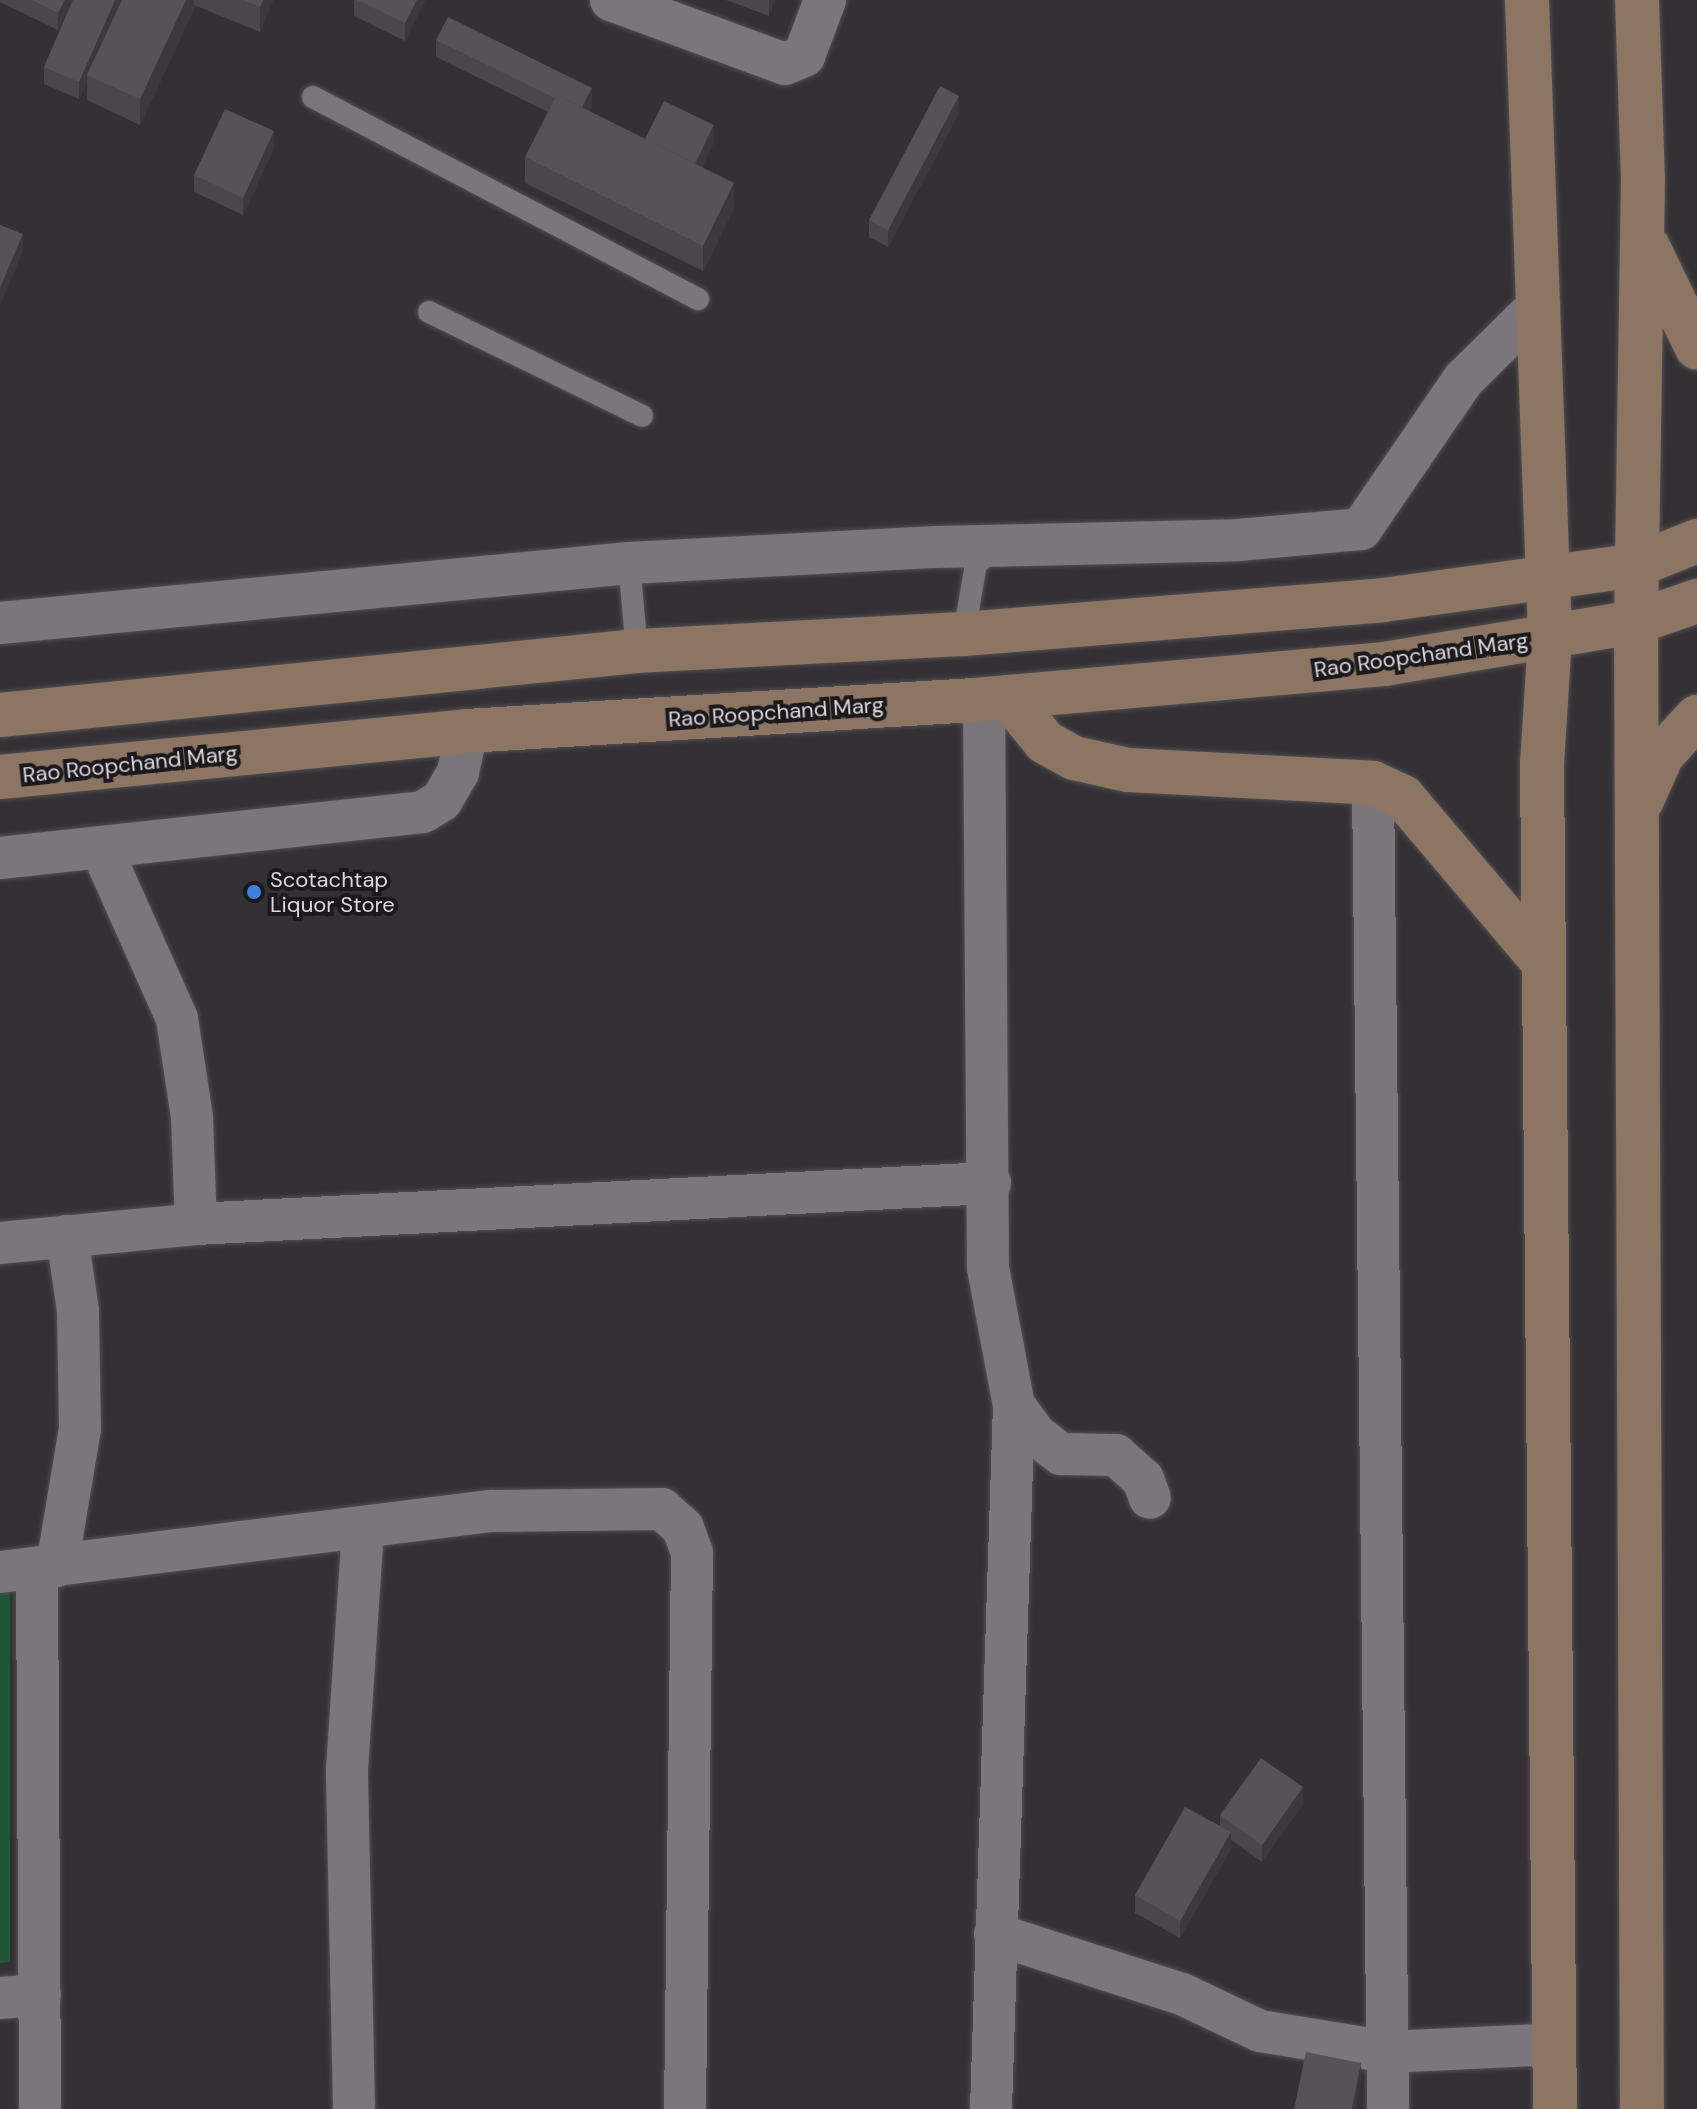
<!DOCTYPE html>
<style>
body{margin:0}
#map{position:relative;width:1697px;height:2109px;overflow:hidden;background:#343135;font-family:"DM Sans",sans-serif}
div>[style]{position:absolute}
.green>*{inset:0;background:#1f5633}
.roads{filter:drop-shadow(0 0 2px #514e52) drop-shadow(0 0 2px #514e52)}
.service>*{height:22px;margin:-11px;padding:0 11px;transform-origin:11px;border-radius:11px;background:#7a767b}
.minor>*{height:42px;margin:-21px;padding:0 21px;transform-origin:21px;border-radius:21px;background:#7a767b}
.secondary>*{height:44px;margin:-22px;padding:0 22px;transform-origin:22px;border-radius:22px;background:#8c7563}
.wall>*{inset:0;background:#4a474b}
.shaded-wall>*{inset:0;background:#3c393d}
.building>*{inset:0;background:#565257}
.dots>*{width:22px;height:22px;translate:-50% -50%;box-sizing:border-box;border:4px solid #1b191c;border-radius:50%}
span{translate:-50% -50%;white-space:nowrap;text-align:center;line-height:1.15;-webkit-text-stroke:8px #1b191c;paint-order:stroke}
.street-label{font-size:22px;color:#dad8db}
.poi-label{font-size:22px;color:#dad8db}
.left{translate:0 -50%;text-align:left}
</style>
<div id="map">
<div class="green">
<div style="clip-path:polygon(10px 1592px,10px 1962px,0 1963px,0 1593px)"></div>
</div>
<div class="roads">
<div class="service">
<div style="left:313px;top:97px;width:435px;rotate:27.7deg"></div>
<div style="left:429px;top:312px;width:237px;rotate:26deg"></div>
<div style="left:629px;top:563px;width:88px;rotate:84.8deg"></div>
<div style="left:964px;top:634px;width:71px;rotate:-80.3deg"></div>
<div style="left:976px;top:564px;width:25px;rotate:-42deg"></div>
</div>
<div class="minor">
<div style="left:611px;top:0;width:185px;rotate:20.2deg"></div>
<div style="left:785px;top:64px;width:21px;rotate:-23deg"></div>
<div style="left:804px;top:56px;width:60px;rotate:-69.4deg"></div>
<div style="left:0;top:623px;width:632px;rotate:-5.45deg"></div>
<div style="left:629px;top:563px;width:308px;rotate:-3deg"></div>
<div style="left:937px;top:547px;width:301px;rotate:-1.3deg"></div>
<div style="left:1238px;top:540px;width:123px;rotate:-5.1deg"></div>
<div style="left:1361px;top:529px;width:181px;rotate:-55.6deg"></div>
<div style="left:1463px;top:380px;width:107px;rotate:-44.6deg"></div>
<div style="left:984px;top:699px;width:569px;rotate:89.6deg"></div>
<div style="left:988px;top:1268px;width:139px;rotate:79.3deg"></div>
<div style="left:1014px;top:1405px;width:36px;rotate:54deg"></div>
<div style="left:1035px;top:1434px;width:33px;rotate:38deg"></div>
<div style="left:1061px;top:1454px;width:55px;rotate:1deg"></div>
<div style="left:1116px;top:1455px;width:36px;rotate:42deg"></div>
<div style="left:1143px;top:1479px;width:20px;rotate:70deg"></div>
<div style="left:1373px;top:783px;width:1326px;rotate:89.35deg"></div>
<div style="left:101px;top:848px;width:187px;rotate:66deg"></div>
<div style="left:177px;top:1019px;width:99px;rotate:81.3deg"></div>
<div style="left:192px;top:1117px;width:107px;rotate:87.9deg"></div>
<div style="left:0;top:858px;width:425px;rotate:-6.2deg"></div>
<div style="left:423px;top:812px;width:22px;rotate:-32deg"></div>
<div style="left:442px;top:800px;width:32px;rotate:-60deg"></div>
<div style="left:458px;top:772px;width:42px;rotate:-77.6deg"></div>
<div style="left:0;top:1243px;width:197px;rotate:-5.5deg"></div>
<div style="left:196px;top:1224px;width:795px;rotate:-2.96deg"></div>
<div style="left:57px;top:1566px;width:140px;rotate:-80.5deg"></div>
<div style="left:80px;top:1428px;width:117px;rotate:-91deg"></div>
<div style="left:78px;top:1311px;width:76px;rotate:-98.3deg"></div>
<div style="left:37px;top:1569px;width:540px;rotate:89.68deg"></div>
<div style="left:0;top:1572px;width:495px;rotate:-7.1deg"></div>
<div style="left:491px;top:1511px;width:171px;rotate:-0.7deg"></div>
<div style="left:662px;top:1509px;width:28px;rotate:42deg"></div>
<div style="left:683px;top:1528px;width:27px;rotate:70deg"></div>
<div style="left:692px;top:1553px;width:556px;rotate:90.72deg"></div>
<div style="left:995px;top:1934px;width:196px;rotate:17.8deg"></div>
<div style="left:1182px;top:1994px;width:86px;rotate:25.4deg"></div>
<div style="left:1260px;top:2031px;width:130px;rotate:9.3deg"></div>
<div style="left:1388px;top:2052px;width:167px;rotate:-2.7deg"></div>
<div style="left:0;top:1998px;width:40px;rotate:-4.3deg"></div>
<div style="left:354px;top:2109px;width:339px;rotate:-91.2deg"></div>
<div style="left:347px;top:1770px;width:242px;rotate:-86.2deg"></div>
<div style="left:991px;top:2109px;width:704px;rotate:-88.13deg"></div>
</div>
<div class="secondary">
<div style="left:1527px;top:0;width:637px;rotate:87.93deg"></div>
<div style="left:1550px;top:637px;width:127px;rotate:93.6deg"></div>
<div style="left:1542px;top:764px;width:1345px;rotate:89.45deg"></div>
<div style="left:1637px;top:0;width:178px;rotate:88.1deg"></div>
<div style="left:1643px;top:178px;width:444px;rotate:90.9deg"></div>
<div style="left:1636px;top:622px;width:1487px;rotate:89.77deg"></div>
<div style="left:1648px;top:247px;width:112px;rotate:64.1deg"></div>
<div style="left:1008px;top:697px;width:58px;rotate:50.6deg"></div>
<div style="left:1045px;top:742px;width:33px;rotate:29deg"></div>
<div style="left:1074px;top:758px;width:55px;rotate:12.5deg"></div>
<div style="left:1128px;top:770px;width:245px;rotate:3deg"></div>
<div style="left:1373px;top:783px;width:33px;rotate:25deg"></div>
<div style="left:1403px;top:797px;width:216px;rotate:49.7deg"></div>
<div style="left:0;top:715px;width:640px;rotate:-5.74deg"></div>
<div style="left:637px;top:651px;width:327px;rotate:-3deg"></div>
<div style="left:964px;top:634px;width:420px;rotate:-4.6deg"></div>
<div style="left:1383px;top:600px;width:256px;rotate:-7.8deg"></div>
<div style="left:1637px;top:565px;width:65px;rotate:-21.8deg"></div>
<div style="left:0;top:777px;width:469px;rotate:-5.6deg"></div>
<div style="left:467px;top:731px;width:508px;rotate:-3.5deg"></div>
<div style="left:974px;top:700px;width:412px;rotate:-5deg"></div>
<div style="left:1384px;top:664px;width:255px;rotate:-9.5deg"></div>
<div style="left:1636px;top:622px;width:65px;rotate:-19deg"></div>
<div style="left:1642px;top:800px;width:49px;rotate:-66deg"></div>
<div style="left:1662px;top:755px;width:52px;rotate:-47.4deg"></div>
</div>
</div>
<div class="wall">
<div style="clip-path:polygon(0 0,273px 0,260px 32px,194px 5px,194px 9px,140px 125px,87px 100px,87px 83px,79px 99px,44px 84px,44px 67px,72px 2px,58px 30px,0 2px)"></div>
<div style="clip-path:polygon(354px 0,425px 0,405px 41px,354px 16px)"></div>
<div style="clip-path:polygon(726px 0,775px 0,769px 16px)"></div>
<div style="clip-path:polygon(436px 40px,592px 105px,589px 111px,645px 139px,714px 142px,702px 167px,734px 208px,703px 271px,525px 183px,525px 157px,548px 112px,436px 57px)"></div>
<div style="clip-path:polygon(959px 113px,888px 247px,869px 237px,869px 220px)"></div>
<div style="clip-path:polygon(274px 148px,243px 215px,194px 192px,194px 175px)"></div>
<div style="clip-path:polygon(1303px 1804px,1262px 1862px,1231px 1840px,1231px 1849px,1180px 1938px,1135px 1913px,1135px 1895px,1220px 1826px,1220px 1815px)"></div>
</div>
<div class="shaded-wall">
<div style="clip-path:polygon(65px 0,73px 0,58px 30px,58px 13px)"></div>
<div style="clip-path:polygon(115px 0,123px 0,87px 75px,87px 83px,79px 99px,79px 82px)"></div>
<div style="clip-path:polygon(186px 0,194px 0,194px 9px,140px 125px,140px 99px)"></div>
<div style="clip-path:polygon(263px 0,273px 0,260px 32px,260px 7px)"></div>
<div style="clip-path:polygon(417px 0,425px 0,405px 41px,405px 23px)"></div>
<div style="clip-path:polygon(769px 0,775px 0,769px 16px)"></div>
<div style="clip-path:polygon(592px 88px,592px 105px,580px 128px,580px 111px)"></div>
<div style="clip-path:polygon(959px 96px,959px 113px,888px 247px,888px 230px)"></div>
<div style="clip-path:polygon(714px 125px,714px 142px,694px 184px,694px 167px)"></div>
<div style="clip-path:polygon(274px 131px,274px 148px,243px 215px,243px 198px)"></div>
<div style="clip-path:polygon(734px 183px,734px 208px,703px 271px,703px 246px)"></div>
<div style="clip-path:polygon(23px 234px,23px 252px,0 305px,0 288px)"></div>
<div style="clip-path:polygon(1303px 1787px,1303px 1804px,1262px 1862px,1262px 1845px)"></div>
<div style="clip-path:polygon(1231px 1832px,1231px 1849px,1180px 1938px,1180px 1921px)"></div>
<div style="clip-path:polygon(1361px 2063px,1361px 2080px,1356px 2109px,1352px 2109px)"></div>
</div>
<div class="building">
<div style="clip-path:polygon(32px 0,65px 0,58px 13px)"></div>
<div style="clip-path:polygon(73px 0,115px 0,79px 82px,44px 67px)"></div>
<div style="clip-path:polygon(122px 0,186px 0,140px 99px,87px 75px)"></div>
<div style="clip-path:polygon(243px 0,263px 0,260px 7px)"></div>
<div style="clip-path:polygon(357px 0,417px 0,405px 23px)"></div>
<div style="clip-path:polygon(448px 17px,592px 88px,582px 107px,557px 95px,555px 98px,436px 40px)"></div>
<div style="clip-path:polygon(940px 86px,959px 96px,888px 230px,869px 220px)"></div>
<div style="clip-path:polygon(557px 95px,734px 183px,703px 246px,525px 157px)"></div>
<div style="clip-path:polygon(664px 101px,714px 125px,695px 163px,645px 139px)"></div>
<div style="clip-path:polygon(225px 109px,274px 131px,243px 198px,194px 175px)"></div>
<div style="clip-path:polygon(0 225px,23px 234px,0 288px)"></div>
<div style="clip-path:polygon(1261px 1758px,1303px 1787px,1262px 1845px,1220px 1815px)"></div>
<div style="clip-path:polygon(1185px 1807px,1231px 1832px,1180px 1921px,1135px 1895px)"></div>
<div style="clip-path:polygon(1306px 2052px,1361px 2063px,1352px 2109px,1294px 2109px)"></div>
</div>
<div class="dots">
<div style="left:254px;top:892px;background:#3f7fe0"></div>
</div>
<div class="street-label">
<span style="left:1421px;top:655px;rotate:-8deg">Rao Roopchand Marg</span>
<span style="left:776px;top:712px;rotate:-4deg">Rao Roopchand Marg</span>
<span style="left:130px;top:764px;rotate:-6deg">Rao Roopchand Marg</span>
</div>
<div class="poi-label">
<span class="left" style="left:270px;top:892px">Scotachtap<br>Liquor Store</span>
</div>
</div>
